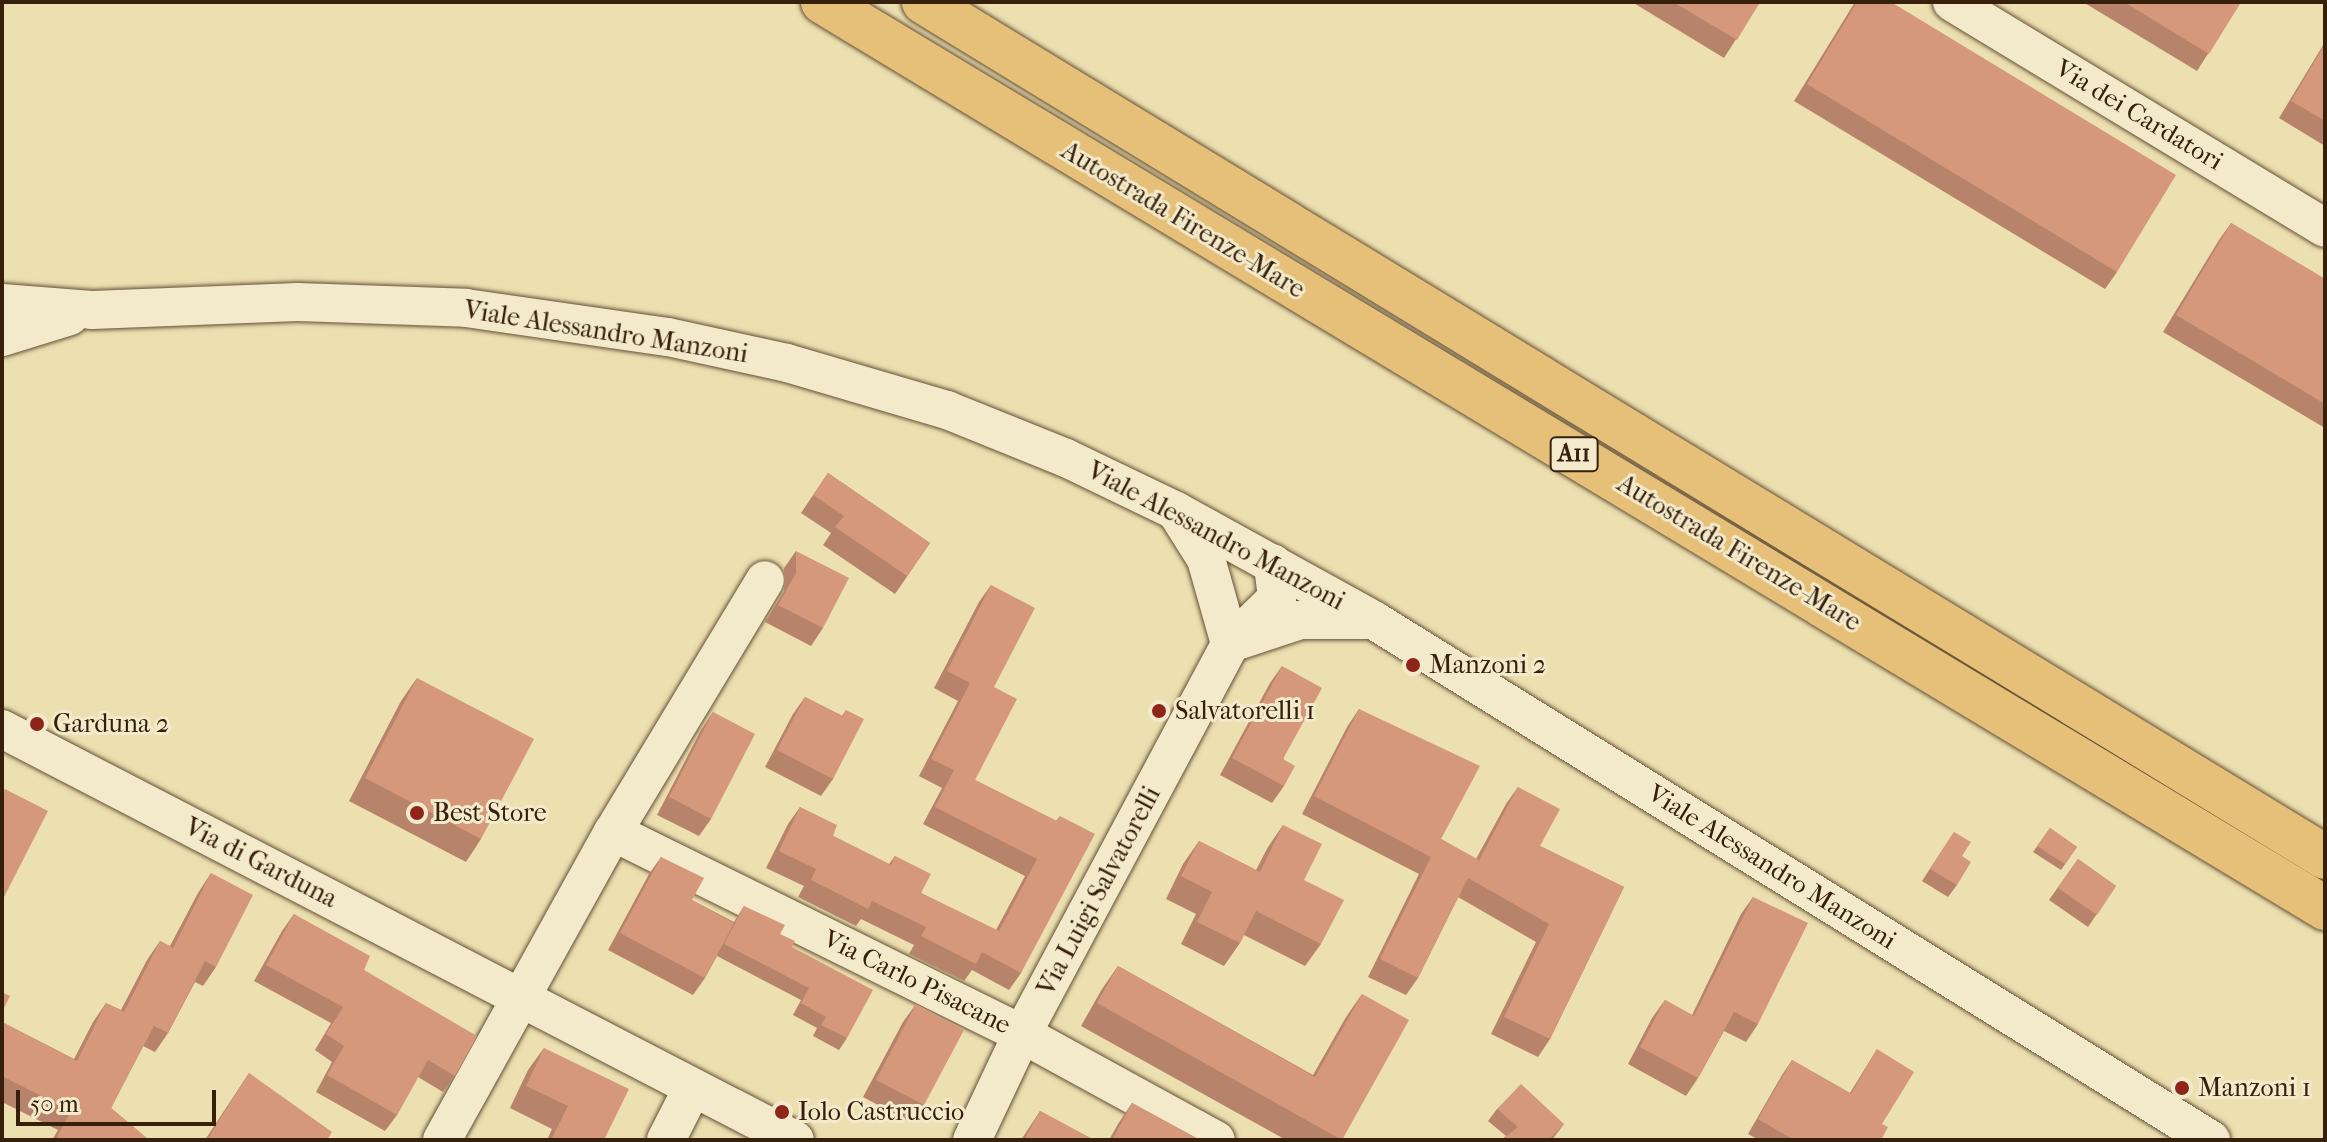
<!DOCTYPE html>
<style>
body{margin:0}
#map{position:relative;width:2327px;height:1142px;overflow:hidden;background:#ecdfb0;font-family:"IM FELL French Canon",serif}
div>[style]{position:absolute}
.roads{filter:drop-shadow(0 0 2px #645035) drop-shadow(0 0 2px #645035)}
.minor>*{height:38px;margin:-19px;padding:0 19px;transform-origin:19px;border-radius:19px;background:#f3eacc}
.highway>*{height:44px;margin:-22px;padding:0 22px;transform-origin:22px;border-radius:22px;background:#e6c078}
.wall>*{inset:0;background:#b7836a}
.building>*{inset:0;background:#d5987b}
.dots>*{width:22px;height:22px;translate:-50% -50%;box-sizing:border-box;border:4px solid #f3eacc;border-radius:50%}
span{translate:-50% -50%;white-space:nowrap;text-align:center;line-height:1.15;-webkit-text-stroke:6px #f3eacc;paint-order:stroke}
.shield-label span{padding:2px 6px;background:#f3eacc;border:2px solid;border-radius:6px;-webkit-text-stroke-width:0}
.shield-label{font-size:24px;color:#36200c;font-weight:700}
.street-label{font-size:26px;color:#36200c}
.poi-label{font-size:26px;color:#36200c}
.left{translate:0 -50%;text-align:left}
.frame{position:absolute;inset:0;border:4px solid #36200c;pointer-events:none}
.scale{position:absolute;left:16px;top:1090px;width:200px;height:36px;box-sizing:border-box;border:4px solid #36200c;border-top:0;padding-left:10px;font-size:24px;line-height:28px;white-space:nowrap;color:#36200c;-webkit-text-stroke:6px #f3eacc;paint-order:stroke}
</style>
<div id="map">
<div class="roads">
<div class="minor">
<div style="left:1952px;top:2px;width:436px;rotate:31.2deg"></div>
<div style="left:2px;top:303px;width:90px;rotate:4.4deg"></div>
<div style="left:92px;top:310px;width:206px;rotate:-2.2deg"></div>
<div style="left:298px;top:302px;width:168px;rotate:2deg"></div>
<div style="left:466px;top:308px;width:204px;rotate:8.2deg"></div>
<div style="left:668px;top:337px;width:122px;rotate:12.3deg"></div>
<div style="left:787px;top:363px;width:167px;rotate:16.4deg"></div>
<div style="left:947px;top:410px;width:128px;rotate:22deg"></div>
<div style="left:1066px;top:458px;width:122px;rotate:25.7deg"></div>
<div style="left:1176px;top:511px;width:227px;rotate:28.9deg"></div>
<div style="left:1375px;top:621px;width:984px;rotate:31.83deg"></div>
<div style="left:2px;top:337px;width:71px;rotate:-17.2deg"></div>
<div style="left:1177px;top:513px;width:54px;rotate:57.8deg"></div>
<div style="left:1206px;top:559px;width:88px;rotate:74.2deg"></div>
<div style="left:1240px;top:640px;width:63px;rotate:-18.4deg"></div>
<div style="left:1300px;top:620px;width:71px"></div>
<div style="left:2px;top:729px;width:893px;rotate:27.4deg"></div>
<div style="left:613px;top:832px;width:456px;rotate:26.3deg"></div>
<div style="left:1022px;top:1034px;width:221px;rotate:28.7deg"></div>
<div style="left:442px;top:1140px;width:352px;rotate:-61deg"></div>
<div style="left:613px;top:832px;width:294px;rotate:-58.9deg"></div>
<div style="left:666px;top:1140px;width:59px;rotate:-63deg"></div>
<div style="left:972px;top:1140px;width:117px;rotate:-64.7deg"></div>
<div style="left:1022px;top:1034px;width:442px;rotate:-61.9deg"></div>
<div style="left:1230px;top:644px;width:66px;rotate:-44.4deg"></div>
<div style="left:1277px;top:598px;width:35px;rotate:-97deg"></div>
</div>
<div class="highway">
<div style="left:823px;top:2px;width:1754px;rotate:31.1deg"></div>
<div style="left:924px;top:2px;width:1641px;rotate:31.39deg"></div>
</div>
</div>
<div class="wall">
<div style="clip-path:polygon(1632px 2px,1760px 2px,1724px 58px)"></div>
<div style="clip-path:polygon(1855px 2px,1891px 2px,2117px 272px,2105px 289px,1794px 101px)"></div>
<div style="clip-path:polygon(2083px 2px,2241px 2px,2197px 71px)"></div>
<div style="clip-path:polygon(2325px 42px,2325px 146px,2279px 118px)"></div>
<div style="clip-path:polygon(2231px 223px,2325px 279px,2325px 428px,2163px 332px,2219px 240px)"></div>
<div style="clip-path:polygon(828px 473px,930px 543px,895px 594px,823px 545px,831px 533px,801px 513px)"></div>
<div style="clip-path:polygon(796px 551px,823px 628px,811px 646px,765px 622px,784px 591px,784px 568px)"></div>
<div style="clip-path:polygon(991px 585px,994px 687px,975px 780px,1056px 821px,1060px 816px,1021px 973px,1009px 990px,972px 970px,964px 981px,909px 954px,914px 945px,861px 919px,856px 926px,798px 897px,804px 886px,766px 868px,788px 824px,800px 807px,833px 836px,889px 864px,895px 856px,921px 893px,996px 930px,1025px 876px,923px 824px,942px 788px,919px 776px,958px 701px,934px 688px,979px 602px)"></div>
<div style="clip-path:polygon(1282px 666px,1284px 786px,1272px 803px,1220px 775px,1270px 683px)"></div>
<div style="clip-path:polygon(417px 678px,481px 839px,466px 862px,349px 801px,401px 701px)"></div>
<div style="clip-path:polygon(805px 697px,842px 716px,846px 710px,833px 779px,821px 796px,765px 767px,793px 714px)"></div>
<div style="clip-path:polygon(1359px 709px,1441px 839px,1476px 859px,1506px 804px,1518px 787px,1540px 846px,1624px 887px,1550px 1039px,1538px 1057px,1491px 1034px,1536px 942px,1458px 897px,1418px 978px,1406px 995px,1368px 977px,1419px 874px,1302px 814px,1347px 727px)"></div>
<div style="clip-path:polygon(713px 712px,711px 819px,699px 836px,657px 815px,701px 730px)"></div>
<div style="clip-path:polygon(1283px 825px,1304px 880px,1321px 944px,1305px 966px,1244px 935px,1240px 943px,1224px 966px,1181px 944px,1196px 914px,1166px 899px,1183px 864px,1199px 841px,1256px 870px,1268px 847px)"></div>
<div style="clip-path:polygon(2050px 828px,2077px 847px,2061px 870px,2033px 852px)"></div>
<div style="clip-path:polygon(1954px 832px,1962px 856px,1957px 885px,1948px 897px,1922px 881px)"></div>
<div style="clip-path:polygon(661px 857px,692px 900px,734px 922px,744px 906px,780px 934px,792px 947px,847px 1038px,839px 1050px,813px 1036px,817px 1028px,793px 1015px,801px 1000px,717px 956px,705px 978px,693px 995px,608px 950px,649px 874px)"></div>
<div style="clip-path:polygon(2078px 859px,2116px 886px,2088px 927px,2049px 900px)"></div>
<div style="clip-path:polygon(211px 873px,216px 967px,203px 986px,195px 982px,168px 1033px,155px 1052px,143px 1046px,111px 1108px,149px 1140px,52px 1140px,58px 1130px,2px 1102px,2px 1022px,74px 1059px,93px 1022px,106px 1003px,121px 1010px,147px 960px,160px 941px,170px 946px,198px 893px)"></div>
<div style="clip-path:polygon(1753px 897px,1758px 1024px,1746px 1042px,1724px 1031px,1698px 1078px,1686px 1096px,1628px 1064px,1652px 1018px,1665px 1000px,1692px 1015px,1741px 914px)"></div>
<div style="clip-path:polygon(294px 914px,364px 970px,455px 1076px,443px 1092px,418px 1077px,397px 1115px,385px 1131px,316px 1092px,332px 1062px,315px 1050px,331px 1023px,254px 981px,282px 931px)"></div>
<div style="clip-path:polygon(1118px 966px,1313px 1075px,1346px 1017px,1362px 994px,1342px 1140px,1286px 1140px,1081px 1026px,1102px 989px)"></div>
<div style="clip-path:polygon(916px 1004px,924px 1105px,912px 1123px,863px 1097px,903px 1022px)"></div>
<div style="clip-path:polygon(544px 1048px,604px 1140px,547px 1140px,552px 1129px,510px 1108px,528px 1070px)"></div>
<div style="clip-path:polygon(1877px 1049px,1882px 1124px,1881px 1140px,1759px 1140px,1748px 1134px,1782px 1075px,1792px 1060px,1850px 1093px)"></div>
<div style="clip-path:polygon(249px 1073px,327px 1140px,205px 1140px)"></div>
<div style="clip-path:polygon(1132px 1103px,1200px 1140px,1109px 1140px,1118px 1124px)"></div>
<div style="clip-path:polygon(1497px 1109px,1564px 1124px,1552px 1140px,1501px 1140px,1506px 1136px,1488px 1121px)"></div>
<div style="clip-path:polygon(1040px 1111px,1094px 1140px,1021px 1140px)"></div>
</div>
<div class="building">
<div style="clip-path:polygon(1673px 2px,1760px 2px,1737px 40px)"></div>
<div style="clip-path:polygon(1857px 2px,1891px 2px,2176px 175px,2117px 272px,1807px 84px)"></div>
<div style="clip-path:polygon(2124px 2px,2241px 2px,2209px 54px)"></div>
<div style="clip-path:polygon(2325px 44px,2325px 121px,2291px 101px)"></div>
<div style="clip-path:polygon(2231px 223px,2325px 279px,2325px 404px,2176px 315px)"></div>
<div style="clip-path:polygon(828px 473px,930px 543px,907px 576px,835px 527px,844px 516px,813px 495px)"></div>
<div style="clip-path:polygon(796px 551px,849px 578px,823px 628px,778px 605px,796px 573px)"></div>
<div style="clip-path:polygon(991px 585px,1035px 608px,994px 687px,1017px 699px,975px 780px,1057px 821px,1060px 816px,1095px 834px,1021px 973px,982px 952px,976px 964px,921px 936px,926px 927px,872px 901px,868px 909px,811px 880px,816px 869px,779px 851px,800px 807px,837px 825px,833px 836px,891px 865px,895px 856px,931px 874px,921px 893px,999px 931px,1037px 859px,935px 807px,954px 770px,931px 759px,970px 683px,947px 671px)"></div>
<div style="clip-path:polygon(1282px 666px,1322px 688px,1283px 759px,1295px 766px,1284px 786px,1232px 758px)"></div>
<div style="clip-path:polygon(417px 678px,534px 739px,481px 839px,365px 778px)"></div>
<div style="clip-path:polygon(805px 697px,843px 716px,846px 710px,864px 719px,833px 779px,777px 750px)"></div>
<div style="clip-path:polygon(1359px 709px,1480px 766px,1441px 839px,1479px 860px,1518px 787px,1560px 809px,1540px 846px,1624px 887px,1550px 1039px,1504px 1017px,1549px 924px,1468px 878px,1418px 978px,1380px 959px,1431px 857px,1314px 796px)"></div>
<div style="clip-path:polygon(713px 712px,755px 734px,711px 819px,669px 797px)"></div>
<div style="clip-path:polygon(5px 789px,48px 811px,3px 899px,2px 898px,2px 794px)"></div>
<div style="clip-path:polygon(1283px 825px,1322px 844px,1304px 880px,1344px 900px,1321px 944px,1256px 911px,1240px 943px,1197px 922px,1212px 892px,1181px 876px,1199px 841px,1260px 872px)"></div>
<div style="clip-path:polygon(2050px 828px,2077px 847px,2065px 864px,2037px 846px)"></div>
<div style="clip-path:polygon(1954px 832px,1971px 842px,1962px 856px,1971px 862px,1957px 885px,1930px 869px)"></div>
<div style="clip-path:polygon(661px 857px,704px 878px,692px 900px,734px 923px,705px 978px,620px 933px)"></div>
<div style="clip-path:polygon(2078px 859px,2116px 886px,2097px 915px,2058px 888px)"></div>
<div style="clip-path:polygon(211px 873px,253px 895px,216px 967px,205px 961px,168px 1033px,154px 1026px,111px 1108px,149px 1140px,63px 1140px,57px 1137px,71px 1111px,2px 1076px,2px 1022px,77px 1061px,106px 1003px,124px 1012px,160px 941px,173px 948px)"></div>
<div style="clip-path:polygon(1753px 897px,1808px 923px,1758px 1024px,1734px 1012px,1698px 1078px,1640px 1047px,1665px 1000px,1694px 1016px)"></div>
<div style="clip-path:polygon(744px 906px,785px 925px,780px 934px,795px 941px,792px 947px,873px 990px,847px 1038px,821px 1025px,826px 1017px,801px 1003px,809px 988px,724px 944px)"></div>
<div style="clip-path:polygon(294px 914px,370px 956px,364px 970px,477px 1036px,455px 1076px,428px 1060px,397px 1115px,327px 1075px,344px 1046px,326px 1034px,343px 1007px,266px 965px)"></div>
<div style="clip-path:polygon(1118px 966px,1315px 1077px,1362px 994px,1409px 1020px,1342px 1140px,1097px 1003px)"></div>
<div style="clip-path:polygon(2px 992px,10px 996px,2px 1012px)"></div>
<div style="clip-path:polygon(916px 1004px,964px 1030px,924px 1105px,876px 1080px)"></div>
<div style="clip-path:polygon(544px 1048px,629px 1089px,604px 1140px,551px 1140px,568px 1106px,526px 1086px)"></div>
<div style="clip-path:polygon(1877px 1049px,1914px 1072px,1882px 1124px,1888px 1127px,1881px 1140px,1794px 1140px,1758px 1119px,1792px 1060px,1851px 1094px)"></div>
<div style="clip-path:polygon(249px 1073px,332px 1132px,327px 1140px,259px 1140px,256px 1138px,255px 1140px,207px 1140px)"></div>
<div style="clip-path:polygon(1521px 1084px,1564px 1124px,1549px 1140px,1501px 1140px,1518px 1127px,1497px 1109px)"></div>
<div style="clip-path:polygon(1132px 1103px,1200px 1140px,1112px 1140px)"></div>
<div style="clip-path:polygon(1040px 1111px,1094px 1140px,1024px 1140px)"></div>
</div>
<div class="dots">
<div style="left:1413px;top:665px;background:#8f2418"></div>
<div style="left:1159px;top:711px;background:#8f2418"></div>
<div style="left:37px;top:724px;background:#8f2418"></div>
<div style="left:417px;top:813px;background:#8f2418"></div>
<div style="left:2182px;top:1088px;background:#8f2418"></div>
<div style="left:782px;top:1112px;background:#8f2418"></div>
</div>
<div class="shield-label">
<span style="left:1574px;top:454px">A11</span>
</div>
<div class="street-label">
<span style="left:2139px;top:115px;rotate:31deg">Via dei Cardatori</span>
<span style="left:1183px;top:220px;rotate:31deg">Autostrada Firenze-Mare</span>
<span style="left:606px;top:332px;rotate:9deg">Viale Alessandro Manzoni</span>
<span style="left:1216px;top:536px;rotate:28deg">Viale Alessandro Manzoni</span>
<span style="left:1739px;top:553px;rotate:31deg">Autostrada Firenze-Mare</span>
<span style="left:261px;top:863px;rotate:27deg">Via di Garduna</span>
<span style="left:1772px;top:867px;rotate:32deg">Viale Alessandro Manzoni</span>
<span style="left:1099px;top:891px;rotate:-62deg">Via Luigi Salvatorelli</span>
<span style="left:917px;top:982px;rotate:26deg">Via Carlo Pisacane</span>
</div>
<div class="poi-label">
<span class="left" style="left:1429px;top:665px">Manzoni 2</span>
<span class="left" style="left:1175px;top:711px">Salvatorelli 1</span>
<span class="left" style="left:53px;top:724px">Garduna 2</span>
<span class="left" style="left:433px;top:813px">Best Store</span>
<span class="left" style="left:2198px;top:1088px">Manzoni 1</span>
<span class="left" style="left:798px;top:1112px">Iolo Castruccio</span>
</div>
<div class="frame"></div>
<div class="scale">50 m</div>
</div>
